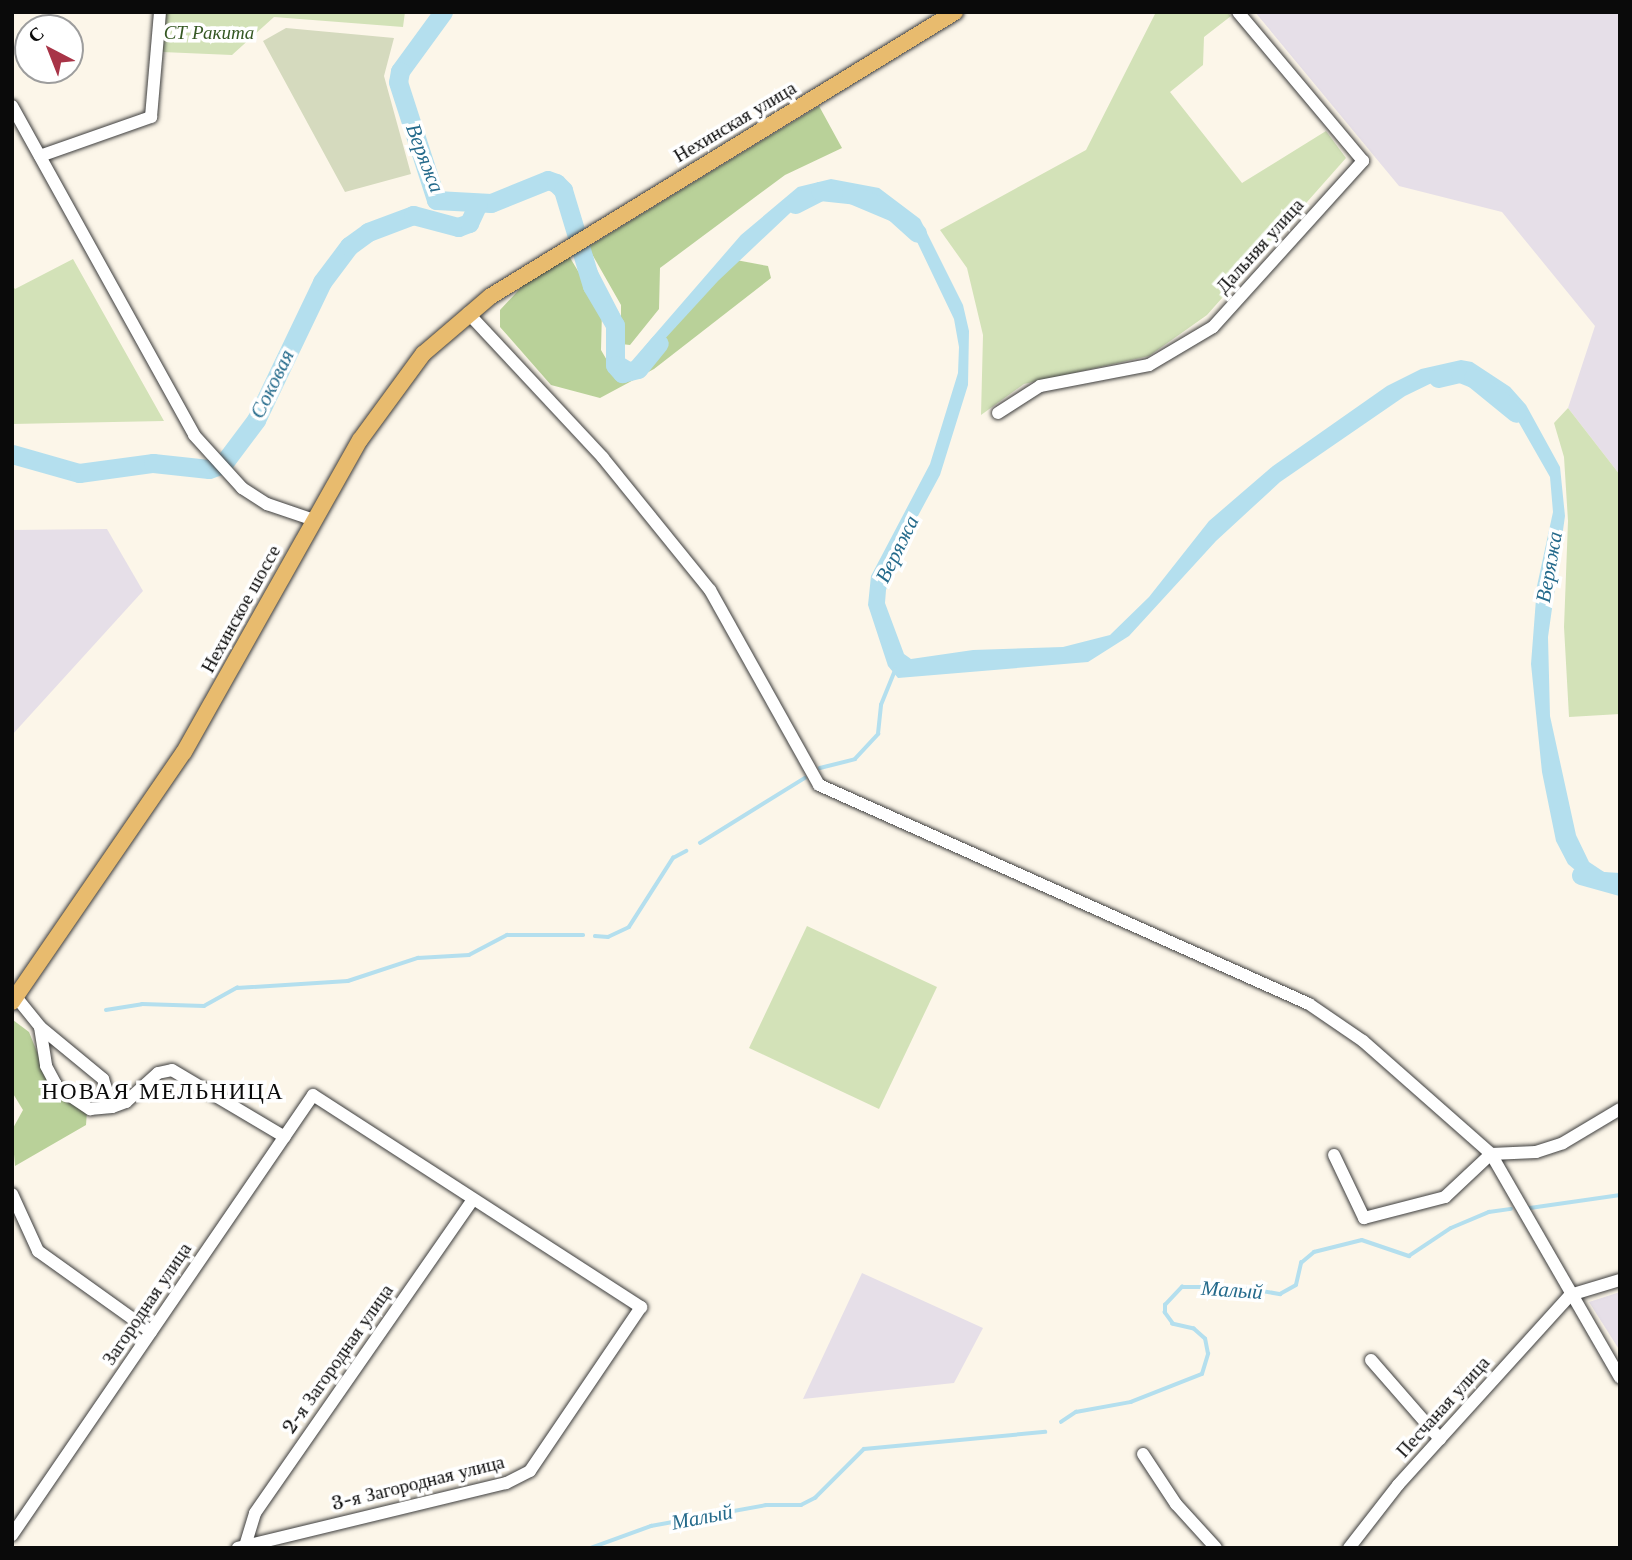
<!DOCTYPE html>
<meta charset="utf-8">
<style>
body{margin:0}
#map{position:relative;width:1632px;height:1560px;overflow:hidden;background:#fcf6e9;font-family:"Libre Baskerville",serif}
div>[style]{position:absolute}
.industrial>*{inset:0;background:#e6dfe8}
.green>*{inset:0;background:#d3e2b8}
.forest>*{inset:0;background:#b9d199}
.cemetery>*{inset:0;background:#d5dabe}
.water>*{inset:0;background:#b4dfee}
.stream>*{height:3.5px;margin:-1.75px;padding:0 1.75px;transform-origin:1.75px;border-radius:1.75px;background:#b4dfee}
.river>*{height:19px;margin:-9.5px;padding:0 9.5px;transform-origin:9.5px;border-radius:9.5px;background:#b4dfee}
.roads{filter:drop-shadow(0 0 2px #3d3d3d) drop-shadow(0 0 2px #3d3d3d)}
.minor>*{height:12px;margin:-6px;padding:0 6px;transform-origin:6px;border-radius:6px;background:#fff}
.major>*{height:16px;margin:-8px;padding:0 8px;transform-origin:8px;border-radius:8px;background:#e8bb6e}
span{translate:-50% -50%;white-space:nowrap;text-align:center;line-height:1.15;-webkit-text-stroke:7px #fff;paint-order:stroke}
.park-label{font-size:19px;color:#355823;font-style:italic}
.street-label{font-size:19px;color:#0a0a0a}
.water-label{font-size:21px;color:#246a8b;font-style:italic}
.quarter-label{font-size:23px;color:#0a0a0a;letter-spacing:2px}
.frame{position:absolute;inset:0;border:14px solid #0a0a0a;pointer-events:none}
.north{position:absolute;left:14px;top:14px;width:70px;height:70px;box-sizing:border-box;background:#fff;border:2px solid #9d9d9d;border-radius:50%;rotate:318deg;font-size:19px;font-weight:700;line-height:28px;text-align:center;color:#0a0a0a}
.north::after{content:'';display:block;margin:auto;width:24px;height:32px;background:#a83447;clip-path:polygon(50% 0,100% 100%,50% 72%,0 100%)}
</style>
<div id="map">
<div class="industrial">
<div style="clip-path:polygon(1255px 12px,1620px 12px,1620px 475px,1568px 408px,1595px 326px,1502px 212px,1399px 186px)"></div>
<div style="clip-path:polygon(107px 529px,143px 591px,12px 735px,12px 530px)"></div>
<div style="clip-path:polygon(862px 1273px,983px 1328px,954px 1383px,803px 1399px)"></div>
<div style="clip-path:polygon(1620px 1292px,1620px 1351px,1589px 1302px)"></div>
</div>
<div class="green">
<div style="clip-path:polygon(166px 12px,405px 12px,403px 27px,274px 17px,232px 55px,162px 52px)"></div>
<div style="clip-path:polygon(1156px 12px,1227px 12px,1231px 16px,1204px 37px,1203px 65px,1170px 92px,1242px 183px,1326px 131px,1346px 158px,1207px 315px,1149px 356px,1024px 384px,981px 415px,983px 335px,967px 268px,940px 230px,1086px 150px)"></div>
<div style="clip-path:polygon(73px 259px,164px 421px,12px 424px,12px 285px,15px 289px)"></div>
<div style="clip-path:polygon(1568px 408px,1620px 475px,1620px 714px,1569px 717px,1564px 627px,1568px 521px,1564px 457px,1554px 423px)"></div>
<div style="clip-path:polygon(807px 926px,937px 987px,879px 1109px,749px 1048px)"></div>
</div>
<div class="forest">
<div style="clip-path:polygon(819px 106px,842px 148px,785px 175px,660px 268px,659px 309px,630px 345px,621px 344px,621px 305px,588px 247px)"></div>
<div style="clip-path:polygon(569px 256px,602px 311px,601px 350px,612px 369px,642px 361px,736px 260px,768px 266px,771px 278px,654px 369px,600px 398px,551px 385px,500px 327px,500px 310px,529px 279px)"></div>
<div style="clip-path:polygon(13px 1020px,29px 1032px,53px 1092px,87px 1111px,86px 1125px,15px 1166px,12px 1130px,23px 1110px,12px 1092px)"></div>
</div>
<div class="cemetery">
<div style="clip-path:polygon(286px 28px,394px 38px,384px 76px,411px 174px,345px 192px,263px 41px)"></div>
</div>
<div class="water">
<div style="clip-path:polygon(831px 179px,879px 188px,920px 219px,963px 305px,969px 331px,968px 385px,940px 475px,898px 553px,886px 590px,885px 603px,904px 654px,911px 659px,973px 650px,1063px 647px,1110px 635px,1149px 597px,1209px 521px,1273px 466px,1387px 386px,1421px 369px,1461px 360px,1472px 362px,1510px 387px,1526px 405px,1560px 467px,1565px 516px,1548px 637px,1550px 716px,1576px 835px,1589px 862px,1604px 872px,1620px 873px,1620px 886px,1588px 881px,1568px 864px,1556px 841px,1542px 772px,1531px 664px,1537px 586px,1553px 512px,1550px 477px,1510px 407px,1498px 393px,1463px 373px,1442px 378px,1405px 396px,1280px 482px,1216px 541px,1129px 636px,1088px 662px,898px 678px,888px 666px,868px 605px,871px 576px,930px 464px,958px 373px,959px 347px,954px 319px,909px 225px,886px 207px,858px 197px,820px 191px,807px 197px,718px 281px,640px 366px,631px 369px,614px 360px,614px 324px,580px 262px,590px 256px,621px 316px,621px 356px,631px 362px,741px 235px,798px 187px)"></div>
</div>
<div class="stream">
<div style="left:820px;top:768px;width:36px;rotate:-14deg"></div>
<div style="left:855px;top:759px;width:34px;rotate:-47deg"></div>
<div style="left:878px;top:734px;width:29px;rotate:-84deg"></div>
<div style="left:881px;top:705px;width:38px;rotate:-68deg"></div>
<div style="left:700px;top:843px;width:123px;rotate:-31.8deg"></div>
<div style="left:595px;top:936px;width:13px;rotate:4deg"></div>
<div style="left:608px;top:937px;width:23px;rotate:-25deg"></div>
<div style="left:629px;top:927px;width:82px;rotate:-57.5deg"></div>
<div style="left:673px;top:858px;width:15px;rotate:-28deg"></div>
<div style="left:106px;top:1010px;width:36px;rotate:-9deg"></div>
<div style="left:142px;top:1004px;width:62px;rotate:1.8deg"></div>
<div style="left:204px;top:1006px;width:38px;rotate:-29deg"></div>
<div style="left:237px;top:988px;width:111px;rotate:-3.6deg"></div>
<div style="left:348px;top:981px;width:74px;rotate:-18.2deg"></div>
<div style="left:418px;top:958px;width:51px;rotate:-3.4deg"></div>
<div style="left:469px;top:955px;width:43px;rotate:-27.8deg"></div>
<div style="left:507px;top:935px;width:76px"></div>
<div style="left:1530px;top:1208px;width:91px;rotate:-8.2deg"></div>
<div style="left:1061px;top:1422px;width:18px;rotate:-34deg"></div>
<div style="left:1076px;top:1412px;width:56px;rotate:-10.3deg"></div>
<div style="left:1131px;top:1402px;width:76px;rotate:-21.5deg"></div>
<div style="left:1202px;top:1374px;width:21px;rotate:-73deg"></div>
<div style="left:1208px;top:1354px;width:15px;rotate:-101deg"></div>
<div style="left:1205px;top:1339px;width:15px;rotate:-138deg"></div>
<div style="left:1194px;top:1329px;width:22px;rotate:-167deg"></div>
<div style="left:1173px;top:1324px;width:14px;rotate:-126deg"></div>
<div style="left:1165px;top:1313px;width:8px;rotate:-90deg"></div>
<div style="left:1165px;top:1305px;width:25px;rotate:-47deg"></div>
<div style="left:1182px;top:1287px;width:56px"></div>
<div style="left:1238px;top:1287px;width:43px;rotate:9.5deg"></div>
<div style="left:1280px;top:1294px;width:18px;rotate:-29deg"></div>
<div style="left:1296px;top:1285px;width:23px;rotate:-77deg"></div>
<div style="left:1301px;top:1263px;width:17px;rotate:-40deg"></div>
<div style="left:1314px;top:1252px;width:49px;rotate:-14deg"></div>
<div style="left:1362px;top:1240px;width:50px;rotate:18.8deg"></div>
<div style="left:1409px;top:1256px;width:50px;rotate:-33.7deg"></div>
<div style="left:1451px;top:1228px;width:41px;rotate:-22.8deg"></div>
<div style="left:1489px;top:1212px;width:22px;rotate:-8deg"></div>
<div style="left:591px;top:1548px;width:64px;rotate:-20.1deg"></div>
<div style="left:651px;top:1526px;width:117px;rotate:-10.3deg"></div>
<div style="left:766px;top:1505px;width:35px"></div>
<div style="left:801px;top:1505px;width:16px;rotate:-27deg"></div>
<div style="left:815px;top:1498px;width:69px;rotate:-45deg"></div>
<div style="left:864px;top:1449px;width:182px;rotate:-5.4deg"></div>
</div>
<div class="river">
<div style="left:443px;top:12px;width:73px;rotate:126.1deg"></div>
<div style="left:400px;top:71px;width:11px;rotate:100deg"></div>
<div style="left:398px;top:82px;width:124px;rotate:72.1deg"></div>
<div style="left:436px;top:200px;width:55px;rotate:3.1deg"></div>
<div style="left:491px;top:203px;width:61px;rotate:-22deg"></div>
<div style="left:548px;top:180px;width:9px;rotate:21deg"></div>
<div style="left:556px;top:183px;width:10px;rotate:45deg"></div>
<div style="left:563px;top:190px;width:100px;rotate:73.2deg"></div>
<div style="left:592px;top:286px;width:45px;rotate:59.5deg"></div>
<div style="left:615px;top:325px;width:40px;rotate:90deg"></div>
<div style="left:615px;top:365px;width:11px;rotate:49deg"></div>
<div style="left:622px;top:373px;width:16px;rotate:-14deg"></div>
<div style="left:638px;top:369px;width:33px;rotate:-51deg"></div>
<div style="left:795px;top:204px;width:28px;rotate:-27deg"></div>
<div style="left:820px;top:191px;width:31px;rotate:6deg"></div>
<div style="left:851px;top:194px;width:47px;rotate:22.7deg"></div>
<div style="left:894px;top:212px;width:31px;rotate:42deg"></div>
<div style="left:1438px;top:378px;width:23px;rotate:-13deg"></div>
<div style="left:1460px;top:373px;width:14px;rotate:21deg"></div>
<div style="left:1473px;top:378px;width:55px;rotate:39.1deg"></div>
<div style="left:12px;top:454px;width:70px;rotate:15.8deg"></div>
<div style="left:79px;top:473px;width:75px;rotate:-7.7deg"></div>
<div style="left:153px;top:463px;width:56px;rotate:6.1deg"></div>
<div style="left:209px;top:469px;width:15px;rotate:-20deg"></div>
<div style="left:223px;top:464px;width:55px;rotate:-53.1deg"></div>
<div style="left:256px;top:420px;width:153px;rotate:-64.4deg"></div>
<div style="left:322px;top:282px;width:45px;rotate:-53.1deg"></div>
<div style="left:349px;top:246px;width:24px;rotate:-36deg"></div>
<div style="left:368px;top:232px;width:48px;rotate:-20.7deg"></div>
<div style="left:413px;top:215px;width:47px;rotate:14.9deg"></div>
<div style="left:458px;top:227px;width:12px;rotate:-20deg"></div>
<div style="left:469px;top:223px;width:21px;rotate:-65deg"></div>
<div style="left:1581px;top:875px;width:41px;rotate:15.8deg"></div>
</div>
<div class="roads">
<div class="minor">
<div style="left:12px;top:106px;width:376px;rotate:61deg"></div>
<div style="left:194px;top:435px;width:72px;rotate:47.8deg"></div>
<div style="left:242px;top:488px;width:30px;rotate:33deg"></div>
<div style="left:267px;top:504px;width:50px;rotate:18.8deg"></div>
<div style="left:40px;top:156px;width:118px;rotate:-19.4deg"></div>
<div style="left:151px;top:117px;width:105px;rotate:-85.1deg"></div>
<div style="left:468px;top:313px;width:198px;rotate:47deg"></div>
<div style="left:603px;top:458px;width:170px;rotate:51deg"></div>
<div style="left:710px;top:590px;width:223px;rotate:60.8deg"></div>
<div style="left:819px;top:785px;width:537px;rotate:24.08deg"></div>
<div style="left:1309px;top:1004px;width:65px;rotate:34.4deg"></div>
<div style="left:1363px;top:1041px;width:171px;rotate:41.4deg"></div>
<div style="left:1491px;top:1154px;width:258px;rotate:60deg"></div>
<div style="left:998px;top:413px;width:50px;rotate:-32.7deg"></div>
<div style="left:1040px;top:386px;width:111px;rotate:-10.9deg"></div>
<div style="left:1149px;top:365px;width:74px;rotate:-30.7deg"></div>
<div style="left:1213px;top:327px;width:224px;rotate:-47.9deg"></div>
<div style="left:1363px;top:161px;width:194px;rotate:-130deg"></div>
<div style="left:16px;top:997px;width:38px;rotate:51deg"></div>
<div style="left:40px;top:1027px;width:82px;rotate:39.5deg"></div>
<div style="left:103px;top:1079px;width:29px;rotate:72deg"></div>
<div style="left:112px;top:1107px;width:15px;rotate:-20deg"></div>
<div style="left:126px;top:1102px;width:43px;rotate:-42.2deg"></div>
<div style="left:158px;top:1073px;width:14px;rotate:-12deg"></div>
<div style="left:172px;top:1070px;width:131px;rotate:30.7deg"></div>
<div style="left:40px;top:1027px;width:39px;rotate:81deg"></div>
<div style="left:46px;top:1066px;width:24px;rotate:62deg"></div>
<div style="left:57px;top:1087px;width:40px;rotate:34deg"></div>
<div style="left:90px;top:1109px;width:22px;rotate:-5deg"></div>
<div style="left:1334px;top:1155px;width:70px;rotate:64.5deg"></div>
<div style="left:1364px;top:1218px;width:84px;rotate:-14.5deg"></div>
<div style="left:1445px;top:1197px;width:63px;rotate:-43.1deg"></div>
<div style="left:1491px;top:1154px;width:45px;rotate:-2.5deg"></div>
<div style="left:1536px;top:1152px;width:28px;rotate:-18deg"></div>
<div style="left:1563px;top:1143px;width:66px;rotate:-30.8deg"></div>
<div style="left:12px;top:1194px;width:63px;rotate:65.5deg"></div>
<div style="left:38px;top:1251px;width:139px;rotate:35.6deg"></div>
<div style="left:1371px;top:1360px;width:105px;rotate:48.9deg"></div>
<div style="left:1143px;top:1454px;width:60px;rotate:56.6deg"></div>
<div style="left:1176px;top:1504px;width:59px;rotate:47.7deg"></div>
<div style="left:12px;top:1535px;width:533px;rotate:-55.62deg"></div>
<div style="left:313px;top:1095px;width:391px;rotate:32.9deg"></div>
<div style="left:641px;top:1307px;width:198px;rotate:124.1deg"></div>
<div style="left:530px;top:1471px;width:27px;rotate:153deg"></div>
<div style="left:506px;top:1483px;width:276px;rotate:166.4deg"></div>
<div style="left:245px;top:1546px;width:34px;rotate:-73deg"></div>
<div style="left:255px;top:1513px;width:382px;rotate:-55.2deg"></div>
<div style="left:1349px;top:1548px;width:80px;rotate:-52.1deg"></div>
<div style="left:1398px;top:1485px;width:256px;rotate:-47.8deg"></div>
<div style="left:1570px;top:1295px;width:52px;rotate:-16.7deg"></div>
</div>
<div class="major">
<div style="left:12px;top:1002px;width:303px;rotate:-55.5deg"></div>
<div style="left:184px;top:752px;width:358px;rotate:-60.6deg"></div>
<div style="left:360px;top:440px;width:107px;rotate:-53.8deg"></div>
<div style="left:423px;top:354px;width:89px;rotate:-40.5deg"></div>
<div style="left:491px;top:296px;width:544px;rotate:-31.47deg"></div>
</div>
</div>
<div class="park-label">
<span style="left:209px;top:33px">СТ Ракита</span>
</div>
<div class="street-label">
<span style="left:735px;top:122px;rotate:-31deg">Нехинская улица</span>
<span style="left:1260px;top:246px;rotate:-48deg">Дальняя улица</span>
<span style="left:241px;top:609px;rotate:-61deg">Нехинское шоссе</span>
<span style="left:147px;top:1304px;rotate:-56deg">Загородная улица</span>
<span style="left:338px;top:1359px;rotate:-55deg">2-я Загородная улица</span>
<span style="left:1443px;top:1407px;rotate:-48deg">Песчаная улица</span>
<span style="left:418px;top:1483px;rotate:-14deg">3-я Загородная улица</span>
</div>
<div class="water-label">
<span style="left:425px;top:158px;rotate:69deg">Веряжа</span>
<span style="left:272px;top:384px;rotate:-64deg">Соковая</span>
<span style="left:897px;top:549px;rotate:-64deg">Веряжа</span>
<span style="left:1549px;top:567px;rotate:-80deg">Веряжа</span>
<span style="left:1232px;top:1290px;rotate:4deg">Малый</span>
<span style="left:702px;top:1517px;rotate:-11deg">Малый</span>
</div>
<div class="quarter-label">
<span style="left:163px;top:1091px">НОВАЯ МЕЛЬНИЦА</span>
</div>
<div class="frame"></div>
<div class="north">С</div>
</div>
